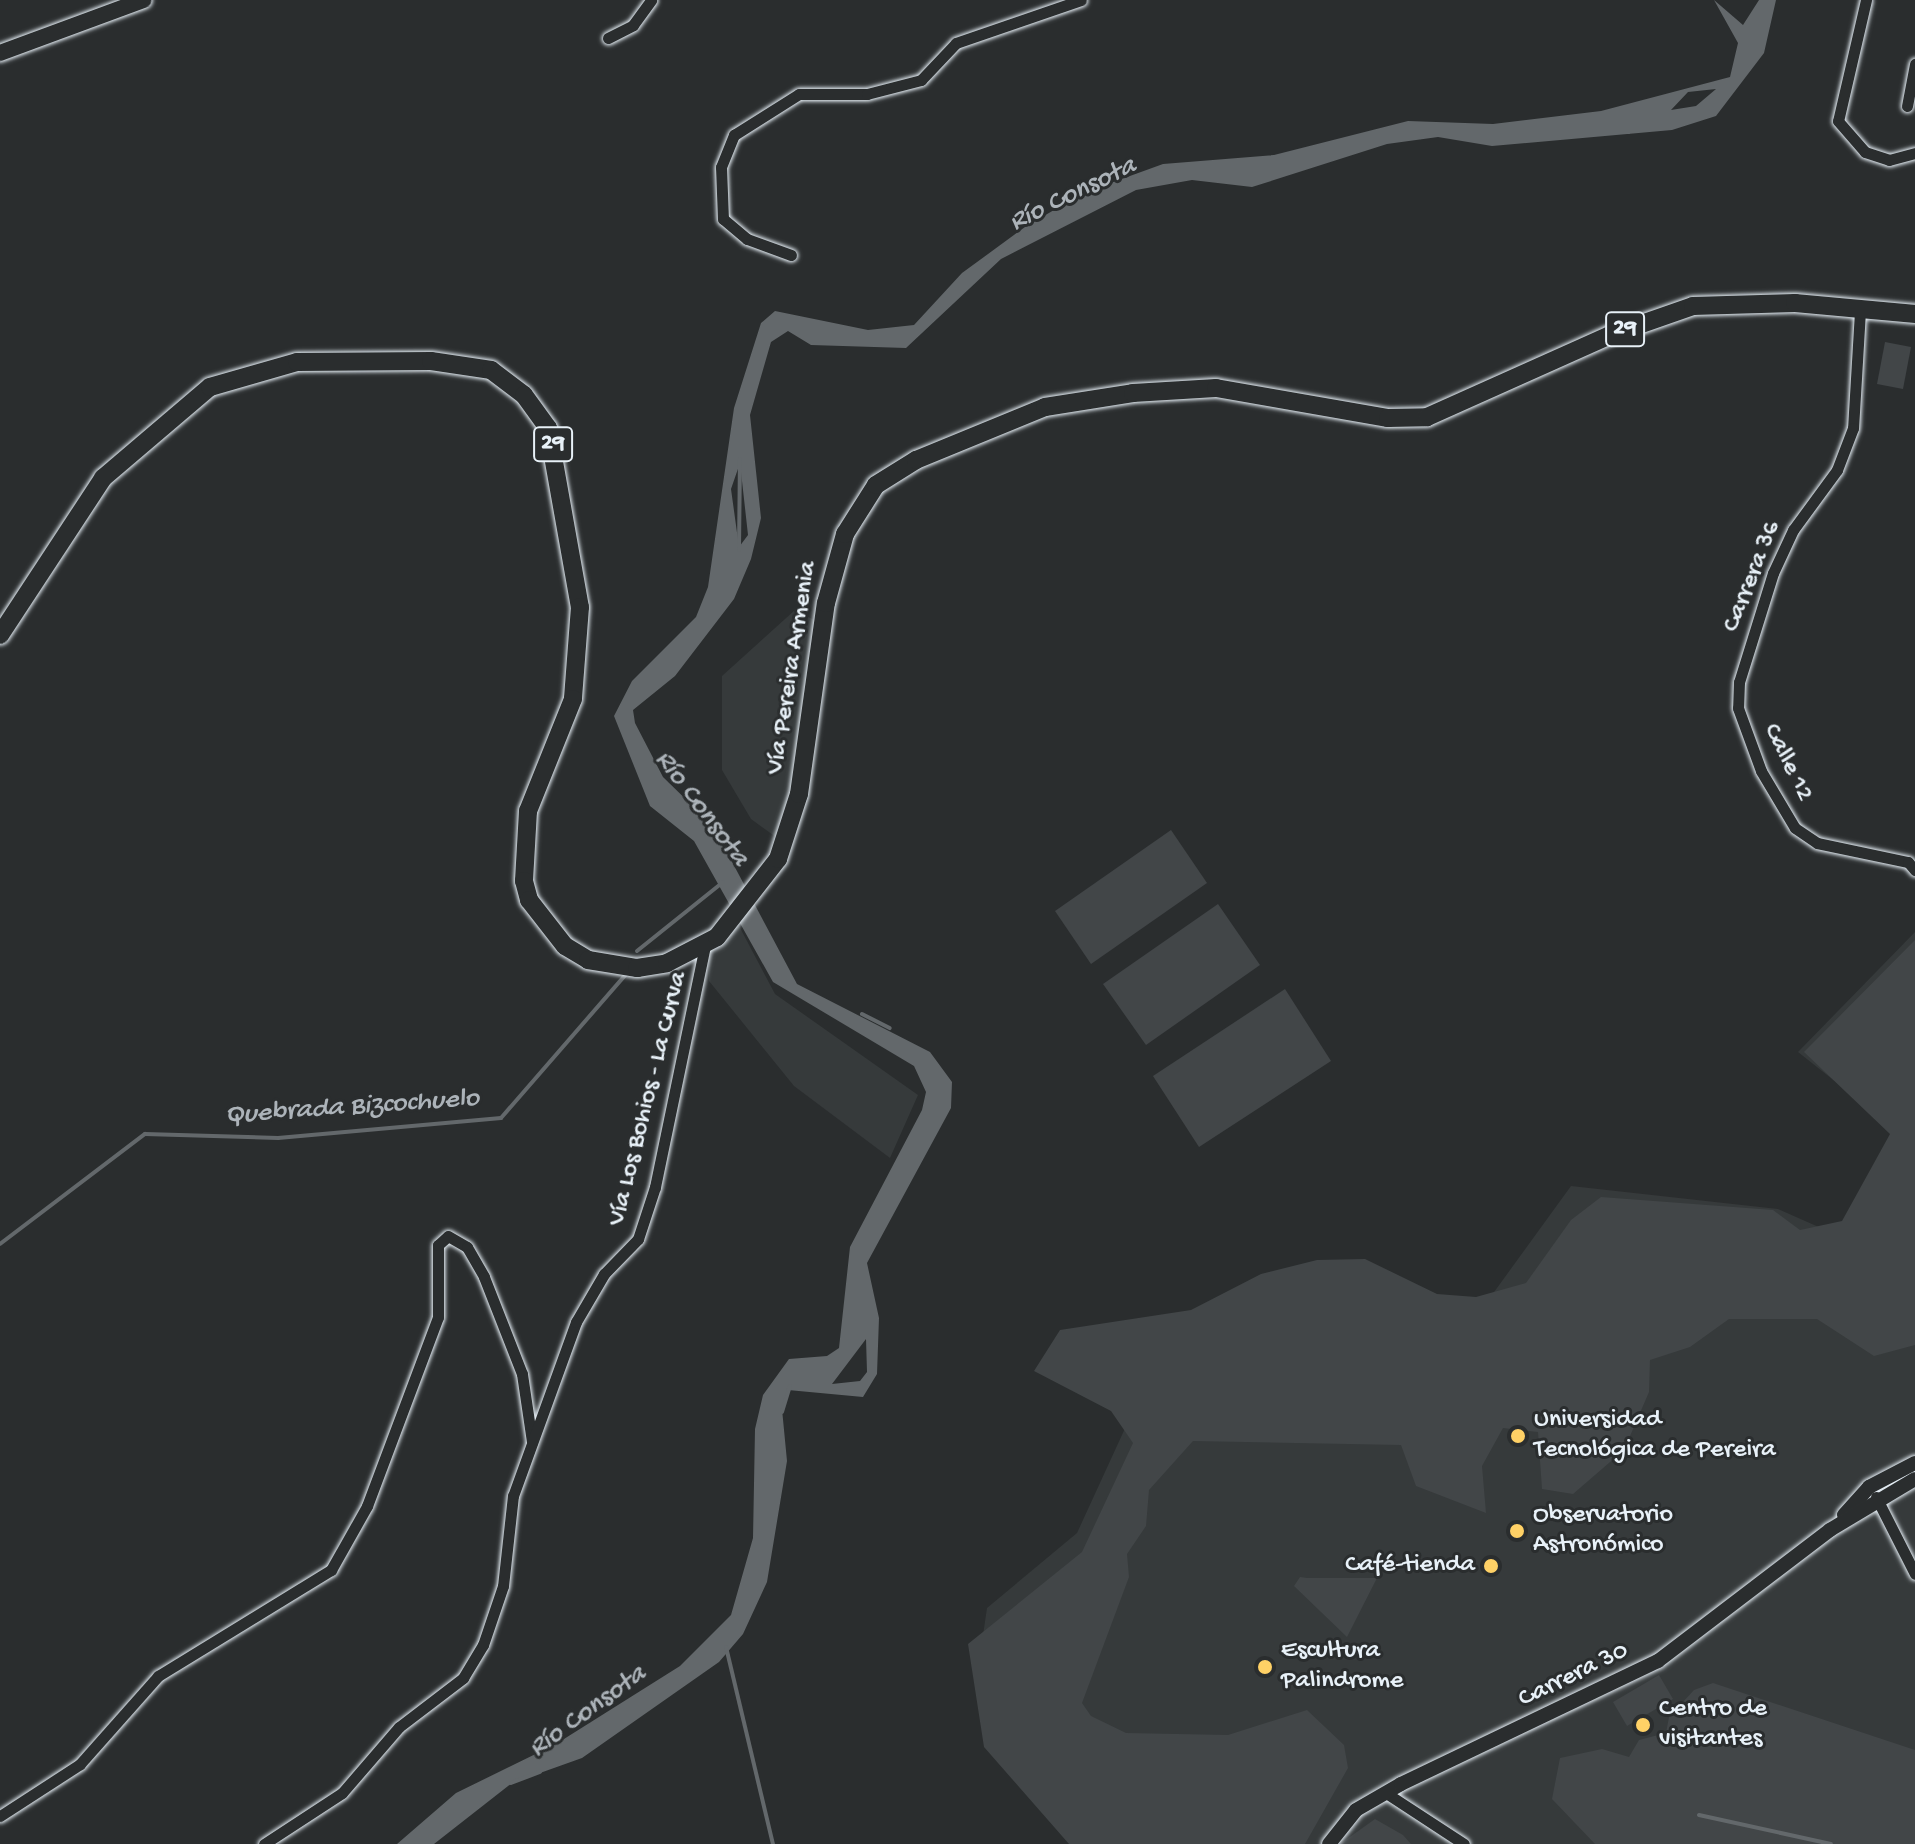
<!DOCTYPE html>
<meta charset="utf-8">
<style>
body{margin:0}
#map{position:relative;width:1915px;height:1844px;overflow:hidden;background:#2a2d2e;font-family:"Gochi Hand",sans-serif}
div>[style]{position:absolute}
.built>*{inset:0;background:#363a3b}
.green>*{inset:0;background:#424648}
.water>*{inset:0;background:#63686b}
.stream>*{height:4px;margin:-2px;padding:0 2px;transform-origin:2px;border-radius:2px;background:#63686b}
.roads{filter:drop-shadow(0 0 2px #e8f1f8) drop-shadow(0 0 2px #e8f1f8)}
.minor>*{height:11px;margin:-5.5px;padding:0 5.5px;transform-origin:5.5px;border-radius:5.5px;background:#2a2d2e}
.tertiary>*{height:14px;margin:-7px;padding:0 7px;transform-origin:7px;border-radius:7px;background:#2a2d2e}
.secondary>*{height:16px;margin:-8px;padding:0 8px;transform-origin:8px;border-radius:8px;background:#2a2d2e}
.primary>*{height:18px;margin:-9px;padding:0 9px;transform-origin:9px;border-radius:9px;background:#2a2d2e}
.dots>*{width:22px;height:22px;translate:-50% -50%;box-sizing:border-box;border:4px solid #2a2d2e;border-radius:50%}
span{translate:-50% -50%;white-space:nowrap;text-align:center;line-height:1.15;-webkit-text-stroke:6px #2a2d2e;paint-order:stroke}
.shield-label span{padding:2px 6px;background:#2a2d2e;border:2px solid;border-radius:6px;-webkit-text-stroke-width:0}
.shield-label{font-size:24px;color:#e8f1f8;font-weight:700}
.street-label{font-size:26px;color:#e8f1f8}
.poi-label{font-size:26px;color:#e8f1f8}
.left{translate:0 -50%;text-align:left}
.right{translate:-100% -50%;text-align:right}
.water-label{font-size:28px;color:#acb3b9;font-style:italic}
</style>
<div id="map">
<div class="built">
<div style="clip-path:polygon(795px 610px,818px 622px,803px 744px,780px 840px,751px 819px,722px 770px,722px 676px)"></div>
<div style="clip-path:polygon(738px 924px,775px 994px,918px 1095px,890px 1158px,794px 1086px,709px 981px,709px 948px)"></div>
<div style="clip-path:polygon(1915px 932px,1915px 1844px,1092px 1844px,982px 1642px,987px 1608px,1077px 1533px,1166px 1339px,1412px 1326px,1489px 1299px,1571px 1186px,1778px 1209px,1839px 1236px,1899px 1132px,1798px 1052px)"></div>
</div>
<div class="green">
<div style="clip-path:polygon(1885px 342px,1911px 347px,1903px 389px,1877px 384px)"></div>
<div style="clip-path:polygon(1171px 830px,1207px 883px,1091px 964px,1055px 911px)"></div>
<div style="clip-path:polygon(1218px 904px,1260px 965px,1146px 1045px,1103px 984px)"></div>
<div style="clip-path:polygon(1915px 940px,1915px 1345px,1874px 1356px,1817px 1319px,1729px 1319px,1690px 1347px,1650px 1360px,1649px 1392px,1624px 1450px,1573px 1494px,1542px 1489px,1538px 1432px,1503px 1428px,1482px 1466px,1486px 1513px,1416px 1486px,1401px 1445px,1193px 1441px,1149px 1490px,1146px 1526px,1127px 1554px,1129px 1577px,1082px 1703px,1091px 1716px,1126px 1733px,1228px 1735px,1307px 1710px,1344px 1745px,1348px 1768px,1305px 1844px,1069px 1844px,984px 1747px,968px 1644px,1082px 1552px,1133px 1443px,1111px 1411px,1034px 1371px,1060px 1330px,1191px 1310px,1261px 1274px,1317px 1260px,1365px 1259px,1437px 1294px,1476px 1297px,1526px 1283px,1571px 1220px,1601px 1197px,1773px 1210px,1800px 1230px,1842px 1221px,1890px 1134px,1804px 1052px)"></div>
<div style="clip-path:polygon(1285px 989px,1331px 1061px,1199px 1147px,1153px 1076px)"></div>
<div style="clip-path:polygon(1300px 1577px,1307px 1578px,1377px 1578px,1347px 1637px,1294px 1586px)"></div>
<div style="clip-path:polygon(1659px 1675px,1673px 1699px,1627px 1726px,1613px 1702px)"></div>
<div style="clip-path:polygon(1713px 1683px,1915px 1750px,1915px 1844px,1595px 1844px,1552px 1799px,1560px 1758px,1602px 1749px,1629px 1757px,1639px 1740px,1666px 1733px,1669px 1717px,1694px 1690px)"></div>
<div style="clip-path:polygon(1375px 1819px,1403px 1835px,1411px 1844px,1340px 1844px)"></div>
</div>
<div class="water">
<div style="clip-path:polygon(evenodd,1714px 0,1743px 25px,1759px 0,1776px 0,1764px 53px,1716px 116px,1672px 130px,1492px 146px,1438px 137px,1387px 144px,1252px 187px,1192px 180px,1136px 190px,1001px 259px,906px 348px,811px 345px,788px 331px,771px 342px,750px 415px,761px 518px,751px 559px,734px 599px,675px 676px,633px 710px,635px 723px,663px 777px,705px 818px,730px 858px,797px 984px,930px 1052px,952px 1082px,951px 1108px,867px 1263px,879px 1318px,877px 1374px,863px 1397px,788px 1390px,782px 1409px,787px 1461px,767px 1582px,743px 1634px,719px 1662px,582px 1758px,512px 1783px,434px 1844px,397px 1844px,456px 1793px,556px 1744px,680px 1666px,731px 1615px,753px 1538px,755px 1429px,763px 1395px,789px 1359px,827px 1356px,839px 1348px,850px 1247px,922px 1110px,926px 1092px,914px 1066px,773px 982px,694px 841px,650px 806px,614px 716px,632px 681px,696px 617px,708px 587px,734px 408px,761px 323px,775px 311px,868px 330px,914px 325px,962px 273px,1025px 227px,1083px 193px,1163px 164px,1274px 155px,1408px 121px,1493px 124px,1601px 111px,1730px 77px,1738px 43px,1714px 0,1716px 89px,1696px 106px,1671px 110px,1688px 92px,1716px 89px,1714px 0,740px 463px,748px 535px,739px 547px,731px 489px,740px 463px,1714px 0,866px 1339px,867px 1372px,860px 1381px,832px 1384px,866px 1339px)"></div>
</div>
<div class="stream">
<div style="left:739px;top:550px;width:91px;rotate:-89.4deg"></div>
<div style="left:637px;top:951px;width:110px;rotate:-38.7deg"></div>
<div style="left:862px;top:1014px;width:31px;rotate:27deg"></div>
<div style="left:0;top:1244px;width:182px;rotate:-37.2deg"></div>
<div style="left:145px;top:1134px;width:133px;rotate:1.7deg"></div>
<div style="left:278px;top:1138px;width:224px;rotate:-5.1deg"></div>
<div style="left:501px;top:1118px;width:195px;rotate:-49deg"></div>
<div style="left:782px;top:1412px;width:27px;rotate:-73deg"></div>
<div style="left:726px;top:1647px;width:203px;rotate:76.6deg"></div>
<div style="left:511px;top:1783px;width:31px;rotate:-21deg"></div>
<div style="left:1699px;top:1815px;width:135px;rotate:12.4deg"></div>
</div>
<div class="roads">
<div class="minor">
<div style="left:1866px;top:0;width:124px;rotate:103deg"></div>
<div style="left:1838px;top:121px;width:41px;rotate:48.9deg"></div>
<div style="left:1865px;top:152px;width:25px;rotate:18deg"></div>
<div style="left:1889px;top:160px;width:27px;rotate:-15deg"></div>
<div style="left:608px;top:38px;width:28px;rotate:-27deg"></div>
<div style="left:633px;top:25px;width:31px;rotate:-54deg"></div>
<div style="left:1907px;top:106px;width:43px;rotate:-79.2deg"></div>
<div style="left:791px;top:255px;width:47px;rotate:-160deg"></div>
<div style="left:747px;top:239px;width:31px;rotate:-140deg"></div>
<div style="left:723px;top:219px;width:52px;rotate:-92.2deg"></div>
<div style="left:721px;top:167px;width:35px;rotate:-68deg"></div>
<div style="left:734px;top:135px;width:77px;rotate:-32.2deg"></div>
<div style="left:799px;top:94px;width:68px"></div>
<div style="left:867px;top:94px;width:56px;rotate:-14.5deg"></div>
<div style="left:921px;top:80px;width:51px;rotate:-46.6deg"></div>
<div style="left:956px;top:43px;width:132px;rotate:-19deg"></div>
<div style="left:1860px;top:311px;width:117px;rotate:93.4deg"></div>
<div style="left:1853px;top:428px;width:45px;rotate:110.9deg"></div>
<div style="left:1837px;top:470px;width:74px;rotate:126.3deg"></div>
<div style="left:1793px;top:530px;width:47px;rotate:114.9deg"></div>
<div style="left:1773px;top:573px;width:114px;rotate:107.3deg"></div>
<div style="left:1739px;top:682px;width:26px;rotate:92deg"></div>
<div style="left:1738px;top:708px;width:67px;rotate:69.9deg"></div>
<div style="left:1761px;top:771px;width:66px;rotate:59.2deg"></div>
<div style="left:1795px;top:828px;width:27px;rotate:34deg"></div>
<div style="left:1817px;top:843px;width:93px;rotate:11.8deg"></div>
<div style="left:1908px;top:862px;width:11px;rotate:49deg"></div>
<div style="left:1876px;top:1497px;width:86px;rotate:63.1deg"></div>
<div style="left:1386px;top:1793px;width:93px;rotate:33.2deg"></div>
<div style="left:0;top:1816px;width:95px;rotate:-33deg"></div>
<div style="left:80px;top:1764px;width:118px;rotate:-48.4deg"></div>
<div style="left:158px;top:1676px;width:203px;rotate:-31.5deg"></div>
<div style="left:331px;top:1570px;width:73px;rotate:-60.6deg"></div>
<div style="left:367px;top:1506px;width:202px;rotate:-69.4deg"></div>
<div style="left:438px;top:1317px;width:72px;rotate:-90deg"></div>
<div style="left:438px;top:1245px;width:13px;rotate:-42deg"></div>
<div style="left:448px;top:1236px;width:22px;rotate:30deg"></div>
<div style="left:467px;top:1247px;width:34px;rotate:60deg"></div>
<div style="left:484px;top:1277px;width:104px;rotate:68.6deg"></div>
<div style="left:522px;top:1374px;width:69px;rotate:81.6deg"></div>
<div style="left:264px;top:1844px;width:93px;rotate:-33.2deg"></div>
<div style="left:342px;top:1793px;width:87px;rotate:-49.2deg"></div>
<div style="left:399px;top:1727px;width:81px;rotate:-37.4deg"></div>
<div style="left:463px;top:1678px;width:39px;rotate:-59deg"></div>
<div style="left:483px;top:1645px;width:62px;rotate:-71.3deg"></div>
<div style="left:503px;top:1586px;width:91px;rotate:-83.7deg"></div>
<div style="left:513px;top:1496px;width:185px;rotate:-70.1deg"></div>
<div style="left:576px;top:1322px;width:56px;rotate:-59.7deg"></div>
<div style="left:604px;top:1274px;width:49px;rotate:-45.8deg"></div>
<div style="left:638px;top:1239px;width:55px;rotate:-71.9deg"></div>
<div style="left:655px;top:1187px;width:246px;rotate:-78.3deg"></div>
</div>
<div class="tertiary">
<div style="left:1844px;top:1515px;width:38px;rotate:-48deg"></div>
<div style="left:1869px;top:1487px;width:52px;rotate:-27.6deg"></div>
<div style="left:1329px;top:1844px;width:43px;rotate:-51.5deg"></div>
<div style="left:1356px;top:1810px;width:52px;rotate:-30deg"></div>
<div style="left:1401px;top:1784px;width:285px;rotate:-25.6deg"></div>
<div style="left:1658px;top:1661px;width:216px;rotate:-37.3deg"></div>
<div style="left:1830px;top:1530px;width:99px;rotate:-31deg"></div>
</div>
<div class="secondary">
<div style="left:0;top:53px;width:153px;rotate:-20.3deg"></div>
</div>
<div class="primary">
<div style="left:0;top:635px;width:188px;rotate:-56.7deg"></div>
<div style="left:103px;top:478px;width:140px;rotate:-40.4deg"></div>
<div style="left:210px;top:387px;width:91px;rotate:-16deg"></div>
<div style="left:297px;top:362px;width:134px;rotate:-0.4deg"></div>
<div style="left:431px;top:361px;width:61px;rotate:8.5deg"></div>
<div style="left:491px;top:370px;width:41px;rotate:37.1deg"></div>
<div style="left:524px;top:395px;width:41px;rotate:54deg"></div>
<div style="left:548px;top:428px;width:182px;rotate:79.9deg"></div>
<div style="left:580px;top:607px;width:92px;rotate:94.4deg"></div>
<div style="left:573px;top:699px;width:121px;rotate:111.9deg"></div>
<div style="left:528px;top:811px;width:70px;rotate:93.3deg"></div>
<div style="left:524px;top:881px;width:20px;rotate:75deg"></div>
<div style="left:529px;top:900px;width:58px;rotate:52deg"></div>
<div style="left:565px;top:946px;width:27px;rotate:31deg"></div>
<div style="left:588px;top:960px;width:50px;rotate:9.3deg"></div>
<div style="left:637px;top:968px;width:30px;rotate:-9deg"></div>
<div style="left:667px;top:963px;width:56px;rotate:-27.5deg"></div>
<div style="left:717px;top:937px;width:99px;rotate:-52deg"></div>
<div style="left:778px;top:859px;width:68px;rotate:-72.1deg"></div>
<div style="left:799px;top:794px;width:193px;rotate:-82deg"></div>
<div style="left:826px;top:603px;width:72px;rotate:-74.6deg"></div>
<div style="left:845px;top:534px;width:58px;rotate:-57.7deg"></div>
<div style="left:876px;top:485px;width:47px;rotate:-32deg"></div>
<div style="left:916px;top:460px;width:139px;rotate:-22.3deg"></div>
<div style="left:1045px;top:407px;width:89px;rotate:-9deg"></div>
<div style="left:1133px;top:393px;width:83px;rotate:-3.4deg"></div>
<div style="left:1216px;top:388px;width:175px;rotate:9.9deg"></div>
<div style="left:1388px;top:418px;width:39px;rotate:-1deg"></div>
<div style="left:1427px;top:417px;width:201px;rotate:-24.1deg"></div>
<div style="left:1610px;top:335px;width:88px;rotate:-19.3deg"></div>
<div style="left:1693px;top:306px;width:102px;rotate:-1.7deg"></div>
<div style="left:1795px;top:303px;width:121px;rotate:5.2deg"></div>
</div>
</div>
<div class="dots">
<div style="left:1518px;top:1436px;background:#ffd166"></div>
<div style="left:1517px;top:1531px;background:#ffd166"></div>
<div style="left:1491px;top:1566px;background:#ffd166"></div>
<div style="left:1265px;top:1667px;background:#ffd166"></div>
<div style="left:1643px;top:1725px;background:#ffd166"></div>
</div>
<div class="shield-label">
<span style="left:1625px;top:329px">29</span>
<span style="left:553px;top:444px">29</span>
</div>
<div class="street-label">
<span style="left:1753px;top:577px;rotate:-68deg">Carrera 36</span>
<span style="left:793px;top:668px;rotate:-81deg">Vía Pereira Armenia</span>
<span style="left:1787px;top:763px;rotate:64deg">Calle 12</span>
<span style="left:649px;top:1099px;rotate:-76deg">Vía Los Bohios - La Curva</span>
<span style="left:1574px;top:1676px;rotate:-26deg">Carrera 30</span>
</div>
<div class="poi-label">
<span class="left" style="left:1534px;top:1436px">Universidad<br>Tecnológica de Pereira</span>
<span class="left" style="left:1533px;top:1531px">Observatorio<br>Astronómico</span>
<span class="right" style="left:1475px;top:1566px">Café-tienda</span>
<span class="left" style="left:1281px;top:1667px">Escultura<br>Palindrome</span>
<span class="left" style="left:1659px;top:1725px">Centro de<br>visitantes</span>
</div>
<div class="water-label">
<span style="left:1073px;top:195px;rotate:-26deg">Río Consota</span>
<span style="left:701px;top:809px;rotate:53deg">Río Consota</span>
<span style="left:352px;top:1108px;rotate:-4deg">Quebrada Bizcochuelo</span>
<span style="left:588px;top:1712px;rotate:-36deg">Río Consota</span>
</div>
</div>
